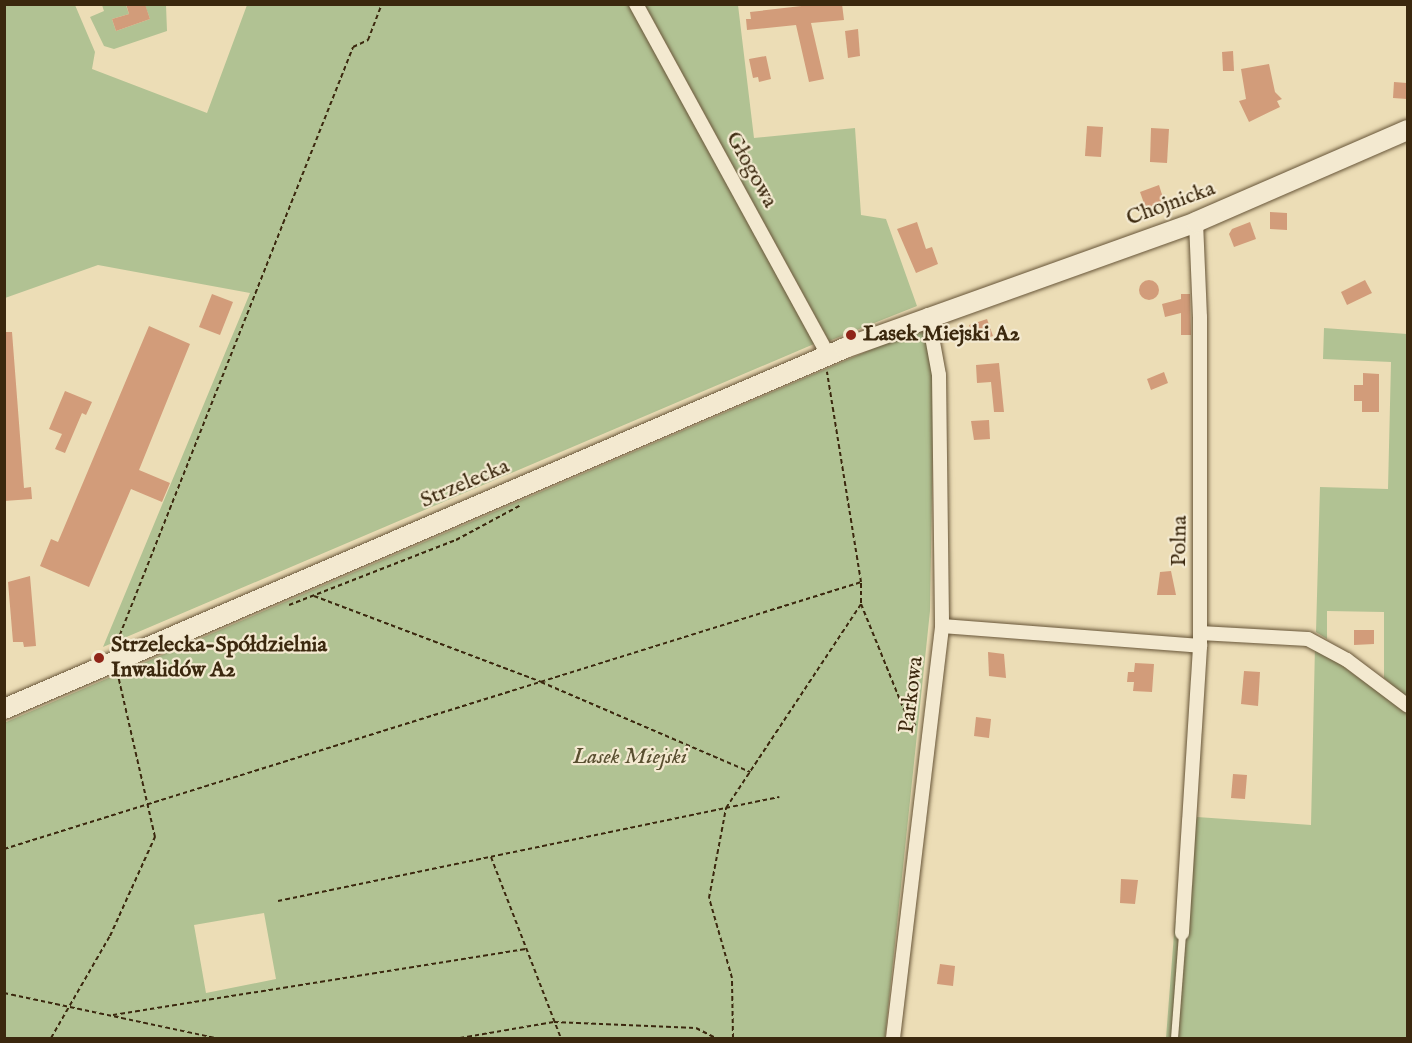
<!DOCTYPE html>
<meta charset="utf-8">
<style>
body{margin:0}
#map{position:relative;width:1412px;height:1043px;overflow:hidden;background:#ecddb6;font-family:"IM FELL English",serif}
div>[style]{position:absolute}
.green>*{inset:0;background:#b1c293}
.building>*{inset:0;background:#d29c7a}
.round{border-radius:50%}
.path>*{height:2px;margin-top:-1px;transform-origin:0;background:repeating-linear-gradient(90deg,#3b280e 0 4.5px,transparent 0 7.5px)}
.roads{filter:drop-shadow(0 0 2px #675538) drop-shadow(0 0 2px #675538)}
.lane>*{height:7px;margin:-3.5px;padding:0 3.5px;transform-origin:3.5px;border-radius:3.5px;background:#f3e9d0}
.street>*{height:14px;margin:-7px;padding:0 7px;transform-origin:7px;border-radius:7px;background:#f3e9d0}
.secondary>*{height:20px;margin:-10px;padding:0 10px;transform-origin:10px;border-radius:10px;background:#f3e9d0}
.dots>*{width:16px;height:16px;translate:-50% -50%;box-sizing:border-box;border:3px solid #f3e9d0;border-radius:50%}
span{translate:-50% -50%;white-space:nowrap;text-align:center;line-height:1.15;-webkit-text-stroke:4.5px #f3e9d0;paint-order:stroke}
.street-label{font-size:22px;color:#3b280e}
.poi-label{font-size:22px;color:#3b280e;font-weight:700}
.left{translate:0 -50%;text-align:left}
.park-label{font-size:22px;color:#584e2f;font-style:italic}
.frame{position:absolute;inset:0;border:6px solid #3b280e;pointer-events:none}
</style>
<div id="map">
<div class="green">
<div style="clip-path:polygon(4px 5px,75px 5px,95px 52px,92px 69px,207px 113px,247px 5px,631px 5px,814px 344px,103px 647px,250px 293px,98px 265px,5px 298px)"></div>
<div style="clip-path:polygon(102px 5px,126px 5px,129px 14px,112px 19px,116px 31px,150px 19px,145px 5px,166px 5px,167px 31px,114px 49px,104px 46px,90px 17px,104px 11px)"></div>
<div style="clip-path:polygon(645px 5px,738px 5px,754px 138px,855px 128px,861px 215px,886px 219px,917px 306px,829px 341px)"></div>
<div style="clip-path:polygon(evenodd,926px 326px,934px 375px,930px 611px,885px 1038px,5px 1038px,4px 723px,926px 326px,264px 913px,276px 979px,206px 993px,194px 925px,264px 913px)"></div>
<div style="clip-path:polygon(1324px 328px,1407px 334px,1407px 698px,1384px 678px,1384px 612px,1327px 611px,1327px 639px,1316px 632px,1320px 487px,1388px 489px,1391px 362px,1323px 359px)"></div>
<div style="clip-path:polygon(1315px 646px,1407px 713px,1407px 1038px,1166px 1038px,1175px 921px,1186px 922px,1192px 832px,1197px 817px,1311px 825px)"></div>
</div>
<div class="building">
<div style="clip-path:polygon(126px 4px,145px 4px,150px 19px,116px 31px,112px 19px,129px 14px)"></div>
<div style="clip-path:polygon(819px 4px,842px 4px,844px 20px,811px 23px,824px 79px,809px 82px,796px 25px,747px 30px,746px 19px,751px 19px,750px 12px)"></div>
<div style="clip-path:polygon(858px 29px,860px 56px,848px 58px,845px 31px)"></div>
<div style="clip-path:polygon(1233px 51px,1234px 71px,1223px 71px,1222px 52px)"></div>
<div style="clip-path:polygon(766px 56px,771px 79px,759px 82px,758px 77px,753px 78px,749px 59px)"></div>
<div style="clip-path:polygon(1269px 64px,1275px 92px,1282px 99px,1277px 101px,1280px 107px,1249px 122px,1239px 101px,1246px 99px,1241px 69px)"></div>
<div style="clip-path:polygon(1394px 82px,1407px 83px,1407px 99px,1393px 98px)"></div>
<div style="clip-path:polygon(1087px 126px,1103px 127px,1101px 157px,1085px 156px)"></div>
<div style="clip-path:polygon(1151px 128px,1169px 129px,1167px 163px,1150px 162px)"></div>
<div style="clip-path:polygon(1159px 185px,1165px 204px,1146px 209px,1140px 192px)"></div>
<div style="clip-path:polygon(1270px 212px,1287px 213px,1287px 230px,1270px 229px)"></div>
<div style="clip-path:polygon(917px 222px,926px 249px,932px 247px,938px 264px,916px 273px,897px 229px)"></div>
<div style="clip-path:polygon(1250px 222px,1256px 239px,1234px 247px,1229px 234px,1232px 229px)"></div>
<div style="clip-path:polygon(1365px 280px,1372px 293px,1347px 305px,1341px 292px)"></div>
<div class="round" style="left:1139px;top:280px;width:20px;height:20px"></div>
<div style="clip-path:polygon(212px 294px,233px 302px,220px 335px,199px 327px)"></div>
<div style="clip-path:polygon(1181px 294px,1190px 294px,1191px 335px,1181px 335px,1181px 313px,1165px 317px,1162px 304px,1181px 299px)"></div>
<div style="clip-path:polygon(987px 319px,993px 336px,975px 342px,969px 325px)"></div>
<div style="clip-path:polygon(149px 326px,190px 344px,139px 470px,170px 483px,162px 502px,131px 489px,89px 587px,40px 566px,51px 539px,58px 542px)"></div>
<div style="clip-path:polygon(4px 332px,12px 332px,24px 488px,31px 487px,32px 499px,4px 501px)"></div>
<div style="clip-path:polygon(999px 363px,1004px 412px,994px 412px,991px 382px,977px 383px,976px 365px)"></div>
<div style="clip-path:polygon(1164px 372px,1168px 383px,1151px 390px,1147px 379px)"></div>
<div style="clip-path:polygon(1363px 373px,1379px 374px,1379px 412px,1362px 412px,1362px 401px,1354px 401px,1354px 385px,1363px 385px)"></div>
<div style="clip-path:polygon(65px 391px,92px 402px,86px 415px,82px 413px,65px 453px,55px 449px,62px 434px,49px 429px)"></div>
<div style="clip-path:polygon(989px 420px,990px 439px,974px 440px,971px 421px)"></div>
<div style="clip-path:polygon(1171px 571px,1176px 595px,1157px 595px,1160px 572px)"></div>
<div style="clip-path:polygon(30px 576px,36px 646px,24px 647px,23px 642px,13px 642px,8px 582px)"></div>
<div style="clip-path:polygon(1354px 630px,1374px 630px,1374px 644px,1354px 645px)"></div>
<div style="clip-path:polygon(988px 652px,1004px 654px,1006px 678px,989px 676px)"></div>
<div style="clip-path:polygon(1135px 663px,1154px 664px,1152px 692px,1133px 691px,1134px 682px,1127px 682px,1128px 672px,1134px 672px)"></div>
<div style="clip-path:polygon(1244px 671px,1260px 672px,1258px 706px,1241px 704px)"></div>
<div style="clip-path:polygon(976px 717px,991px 719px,989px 738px,974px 736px)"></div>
<div style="clip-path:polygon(1233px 774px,1247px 775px,1245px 799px,1231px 798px)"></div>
<div style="clip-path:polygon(1121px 879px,1138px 880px,1135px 904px,1120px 903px)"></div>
<div style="clip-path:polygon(940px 964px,955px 966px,953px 986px,937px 984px)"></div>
</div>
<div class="path">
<div style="left:861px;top:583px;width:21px;rotate:90deg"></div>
<div style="left:861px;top:604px;width:114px;rotate:67.9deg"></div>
<div style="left:904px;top:710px;width:21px;rotate:53deg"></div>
<div style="left:314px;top:596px;width:243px;rotate:20.7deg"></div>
<div style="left:541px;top:682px;width:228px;rotate:23.3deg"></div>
<div style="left:289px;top:605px;width:179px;rotate:-21.3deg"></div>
<div style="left:456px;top:540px;width:74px;rotate:-28.3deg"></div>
<div style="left:117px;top:642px;width:640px;rotate:-68.36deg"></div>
<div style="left:353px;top:47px;width:17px;rotate:-25deg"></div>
<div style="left:368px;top:40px;width:39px;rotate:-69deg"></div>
<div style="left:4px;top:849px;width:898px;rotate:-17.3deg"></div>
<div style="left:861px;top:582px;width:213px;rotate:-99.2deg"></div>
<div style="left:491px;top:857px;width:194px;rotate:68.9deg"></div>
<div style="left:278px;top:901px;width:512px;rotate:-11.73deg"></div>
<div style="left:4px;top:993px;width:217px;rotate:12deg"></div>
<div style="left:113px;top:1015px;width:418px;rotate:-9.1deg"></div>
<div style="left:51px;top:1038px;width:118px;rotate:-60deg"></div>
<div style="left:110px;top:936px;width:109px;rotate:-65.6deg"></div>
<div style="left:155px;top:837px;width:165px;rotate:-102.9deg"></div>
<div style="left:460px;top:1038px;width:95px;rotate:-9.7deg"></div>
<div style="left:554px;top:1022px;width:142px;rotate:2.4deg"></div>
<div style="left:696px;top:1028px;width:22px;rotate:27deg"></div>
<div style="left:733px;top:1038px;width:60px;rotate:-91deg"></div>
<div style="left:732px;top:978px;width:83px;rotate:-106deg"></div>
<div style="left:709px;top:898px;width:92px;rotate:-79.3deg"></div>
<div style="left:726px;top:808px;width:245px;rotate:-56.5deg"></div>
</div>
<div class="roads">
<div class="lane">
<div style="left:1174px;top:1038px;width:105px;rotate:-85.6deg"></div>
</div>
<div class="street">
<div style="left:636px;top:4px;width:401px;rotate:61.3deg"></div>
<div style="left:1196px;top:222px;width:95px;rotate:87.6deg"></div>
<div style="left:1200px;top:317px;width:316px;rotate:90deg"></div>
<div style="left:1200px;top:633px;width:108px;rotate:3.2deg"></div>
<div style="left:1308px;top:639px;width:44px;rotate:28.3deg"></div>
<div style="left:1347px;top:660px;width:76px;rotate:37deg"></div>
<div style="left:928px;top:315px;width:61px;rotate:79.6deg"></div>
<div style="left:939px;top:375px;width:251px;rotate:89.3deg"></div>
<div style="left:1182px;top:933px;width:288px;rotate:-86.4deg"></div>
<div style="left:893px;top:1038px;width:415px;rotate:-83.2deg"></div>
<div style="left:942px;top:626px;width:259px;rotate:4.4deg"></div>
<div style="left:1200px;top:646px;width:13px;rotate:-90deg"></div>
</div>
<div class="secondary">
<div style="left:4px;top:709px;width:915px;rotate:-23.23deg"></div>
<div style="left:845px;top:348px;width:373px;rotate:-19.7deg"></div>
<div style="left:1196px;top:222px;width:231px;rotate:-23.5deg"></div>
</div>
</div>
<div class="dots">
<div style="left:851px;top:335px;background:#8f2418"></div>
<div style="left:99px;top:658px;background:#8f2418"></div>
</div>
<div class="street-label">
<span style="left:751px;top:170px;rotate:61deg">Głogowa</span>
<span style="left:1171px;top:204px;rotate:-20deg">Chojnicka</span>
<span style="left:465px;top:484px;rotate:-23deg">Strzelecka</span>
<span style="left:1180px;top:541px;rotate:-89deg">Polna</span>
<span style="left:912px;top:695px;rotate:-83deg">Parkowa</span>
</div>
<div class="poi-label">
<span class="left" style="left:863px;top:335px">Lasek Miejski A2</span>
<span class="left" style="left:111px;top:658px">Strzelecka-Spółdzielnia<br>Inwalidów A2</span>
</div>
<div class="park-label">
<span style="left:630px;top:758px">Lasek Miejski</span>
</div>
<div class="frame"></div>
</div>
